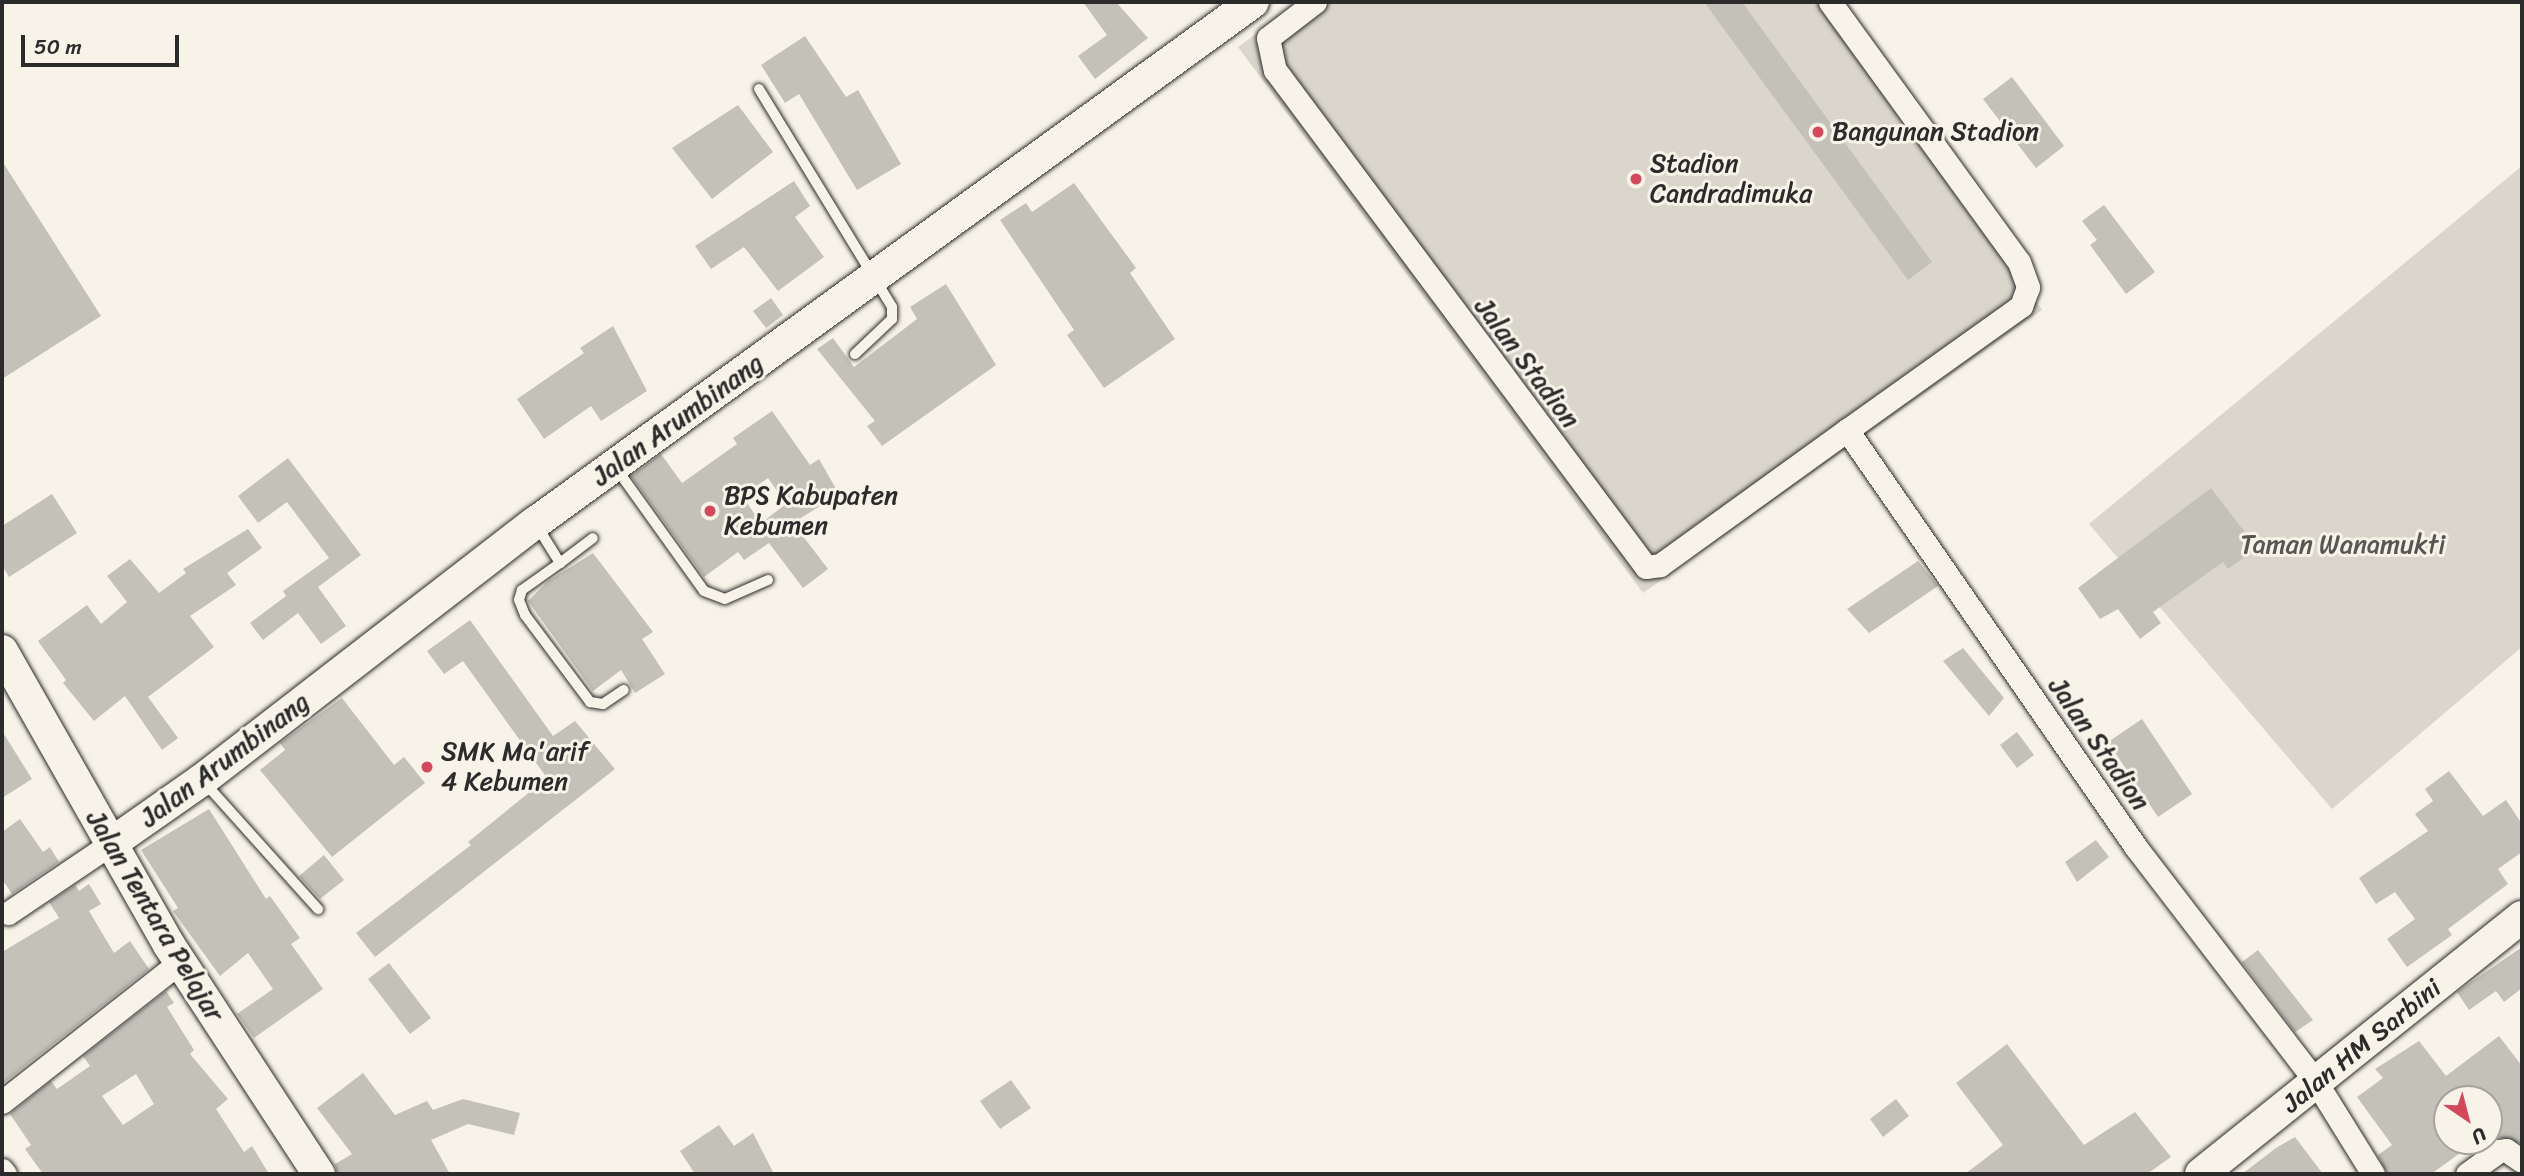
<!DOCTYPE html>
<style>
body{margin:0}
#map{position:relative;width:2524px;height:1176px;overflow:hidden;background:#f7f3e8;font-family:Sriracha,sans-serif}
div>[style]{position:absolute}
.green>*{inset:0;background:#dad6cc}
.building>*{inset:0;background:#c4c1b9}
.roads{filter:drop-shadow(0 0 2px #2b2b2b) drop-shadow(0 0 2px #2b2b2b)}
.service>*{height:10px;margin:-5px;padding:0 5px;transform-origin:5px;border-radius:5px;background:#f7f3e8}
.minor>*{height:23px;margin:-11.5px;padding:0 11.5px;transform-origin:11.5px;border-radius:11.5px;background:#f7f3e8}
.secondary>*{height:32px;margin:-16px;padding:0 16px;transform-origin:16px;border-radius:16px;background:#f7f3e8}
.dots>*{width:19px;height:19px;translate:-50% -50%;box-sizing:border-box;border:4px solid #f7f3e8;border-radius:50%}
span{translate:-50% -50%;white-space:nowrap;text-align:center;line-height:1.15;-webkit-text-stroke:6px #f7f3e8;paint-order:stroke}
.poi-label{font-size:26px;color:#2b2b2b}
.left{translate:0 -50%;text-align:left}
.street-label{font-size:26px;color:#2b2b2b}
.park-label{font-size:26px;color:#575653}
.frame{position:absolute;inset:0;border:4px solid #2b2b2b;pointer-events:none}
.north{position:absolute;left:2433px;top:1085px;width:70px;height:70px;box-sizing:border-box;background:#f7f3e8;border:2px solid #a5a39c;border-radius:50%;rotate:145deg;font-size:19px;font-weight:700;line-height:28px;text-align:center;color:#2b2b2b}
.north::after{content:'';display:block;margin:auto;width:24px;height:32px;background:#d1495b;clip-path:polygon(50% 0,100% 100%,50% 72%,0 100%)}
.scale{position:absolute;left:21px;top:35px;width:158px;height:32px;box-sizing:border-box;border:4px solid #2b2b2b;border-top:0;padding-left:9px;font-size:21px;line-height:24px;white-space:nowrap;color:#2b2b2b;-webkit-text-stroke:5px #f7f3e8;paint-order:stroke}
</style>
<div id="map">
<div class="green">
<div style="clip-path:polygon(1300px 2px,1829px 2px,2042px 310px,1643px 593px,1238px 47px)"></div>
<div style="clip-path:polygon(2522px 166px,2522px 647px,2332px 809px,2089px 524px)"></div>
</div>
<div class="building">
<div style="clip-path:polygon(1083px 2px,1116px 2px,1148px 38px,1095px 79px,1078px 56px,1107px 35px)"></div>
<div style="clip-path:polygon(1704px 2px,1742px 2px,1932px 262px,1908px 280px)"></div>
<div style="clip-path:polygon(805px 36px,846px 97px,858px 90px,901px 164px,857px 190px,799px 94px,785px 103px,761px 65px)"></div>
<div style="clip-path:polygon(2012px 77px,2064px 146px,2036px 168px,1983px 99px)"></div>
<div style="clip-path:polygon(738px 105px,773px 152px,712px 199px,672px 148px)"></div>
<div style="clip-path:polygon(2px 161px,101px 316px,2px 379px)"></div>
<div style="clip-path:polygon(794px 181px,810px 206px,795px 217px,824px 257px,778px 291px,744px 247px,711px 269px,695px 246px)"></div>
<div style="clip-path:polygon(1074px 183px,1136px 268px,1130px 273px,1175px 339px,1104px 388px,1067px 335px,1074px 330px,1000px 220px,1026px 203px,1032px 212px)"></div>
<div style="clip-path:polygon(2104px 205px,2155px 272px,2126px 294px,2090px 245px,2097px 240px,2082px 221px)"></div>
<div style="clip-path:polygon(946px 284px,996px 365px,882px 446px,867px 426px,875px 421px,817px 349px,833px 338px,854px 367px,917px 319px,910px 307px)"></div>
<div style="clip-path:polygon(771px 298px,783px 315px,766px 328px,753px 311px)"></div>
<div style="clip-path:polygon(613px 326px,647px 391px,601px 421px,591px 406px,544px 439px,517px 399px,584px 353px,580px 348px)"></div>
<div style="clip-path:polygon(evenodd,772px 411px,810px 465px,819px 459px,839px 494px,793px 523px,828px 569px,803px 588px,769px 543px,744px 560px,738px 552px,704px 577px,631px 476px,661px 454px,682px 483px,737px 444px,733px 438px,772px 411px,768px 478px,786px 504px,761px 523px,742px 496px,768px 478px)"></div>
<div style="clip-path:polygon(288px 458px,361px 555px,318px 587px,346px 626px,321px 644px,298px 613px,263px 640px,250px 623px,286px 596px,283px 591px,329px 558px,287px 502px,258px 523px,238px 496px)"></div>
<div style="clip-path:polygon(2211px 488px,2257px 548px,2228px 569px,2223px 562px,2153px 612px,2161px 623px,2140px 639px,2118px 609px,2100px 619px,2078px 588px)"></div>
<div style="clip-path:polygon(52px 494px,77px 533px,9px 577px,2px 565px,2px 526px)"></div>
<div style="clip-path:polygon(248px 529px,262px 548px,227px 573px,236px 585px,190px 616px,214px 647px,148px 697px,178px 738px,162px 750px,125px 696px,94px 721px,63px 683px,66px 680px,38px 641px,87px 605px,101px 624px,127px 602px,107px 576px,130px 559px,159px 593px,186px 573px,183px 569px)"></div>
<div style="clip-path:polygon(593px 553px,653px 632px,642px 639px,665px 674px,635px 693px,621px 670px,593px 691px,528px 601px,547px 582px)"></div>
<div style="clip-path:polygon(1918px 561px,1938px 586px,1869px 633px,1847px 609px)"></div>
<div style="clip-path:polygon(470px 620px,553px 736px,575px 721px,615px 769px,375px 957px,356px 933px,471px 845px,468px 842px,547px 778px,463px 661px,444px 674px,427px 651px)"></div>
<div style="clip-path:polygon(1963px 648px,2004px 698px,1989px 716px,1943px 661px)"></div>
<div style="clip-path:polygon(342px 698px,394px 765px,404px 757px,425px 783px,332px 857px,260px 770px,285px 750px,280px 743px)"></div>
<div style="clip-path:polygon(2142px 719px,2192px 794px,2158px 817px,2108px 742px)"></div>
<div style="clip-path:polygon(2px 731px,32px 779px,2px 798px)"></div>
<div style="clip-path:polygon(2017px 732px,2034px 755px,2017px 768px,2000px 745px)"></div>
<div style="clip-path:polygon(2449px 771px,2483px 816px,2506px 800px,2522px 824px,2522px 852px,2498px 869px,2508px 884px,2448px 929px,2452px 935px,2407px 967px,2387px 939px,2415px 919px,2395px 892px,2376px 904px,2359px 878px,2428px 831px,2415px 814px,2433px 801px,2425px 789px)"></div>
<div style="clip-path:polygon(209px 809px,266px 899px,270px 896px,300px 938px,291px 944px,323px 989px,254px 1038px,237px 1014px,273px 989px,248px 953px,220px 976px,173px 911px,178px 908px,141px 850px)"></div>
<div style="clip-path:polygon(20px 819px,43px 852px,50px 847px,59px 862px,12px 894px,2px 879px,2px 832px)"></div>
<div style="clip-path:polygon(2096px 840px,2109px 857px,2077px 882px,2065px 862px)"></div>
<div style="clip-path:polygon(324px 855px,344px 880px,320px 899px,299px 876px)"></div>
<div style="clip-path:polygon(89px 884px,101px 904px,89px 911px,114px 953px,130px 941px,149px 969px,2px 1084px,2px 952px,59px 918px,49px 902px,75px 885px,79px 891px)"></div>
<div style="clip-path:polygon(2522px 947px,2522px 988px,2504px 1002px,2496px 991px,2469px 1010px,2457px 992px)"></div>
<div style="clip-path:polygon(2258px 950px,2313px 1020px,2295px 1032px,2242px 962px)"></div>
<div style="clip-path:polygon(389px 963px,431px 1018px,410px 1034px,368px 979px)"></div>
<div style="clip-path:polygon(evenodd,166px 991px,174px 1003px,167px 1007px,194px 1050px,190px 1054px,228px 1099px,216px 1109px,244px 1152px,252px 1146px,269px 1174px,43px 1174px,25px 1149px,31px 1145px,10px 1114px,51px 1081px,57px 1089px,90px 1066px,83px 1056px,166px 991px,136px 1074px,154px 1104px,123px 1125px,102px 1096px,136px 1074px)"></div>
<div style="clip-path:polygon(2499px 1036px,2522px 1066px,2522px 1144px,2499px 1137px,2489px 1124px,2489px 1099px,2447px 1099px,2447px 1141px,2456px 1141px,2463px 1151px,2431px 1174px,2387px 1174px,2378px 1155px,2392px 1145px,2357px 1097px,2383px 1078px,2375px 1069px,2419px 1041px,2446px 1076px)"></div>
<div style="clip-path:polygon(2007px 1044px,2084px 1145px,2135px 1112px,2171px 1157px,2147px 1174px,1965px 1174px,2003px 1145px,1956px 1083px)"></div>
<div style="clip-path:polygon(363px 1073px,395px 1115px,427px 1101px,433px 1110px,463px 1099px,520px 1113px,514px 1135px,468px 1124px,431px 1140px,450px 1174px,337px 1174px,335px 1164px,352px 1154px,317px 1108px)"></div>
<div style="clip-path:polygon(1011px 1080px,1031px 1108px,1000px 1129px,980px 1101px)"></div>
<div style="clip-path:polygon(1896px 1099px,1909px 1116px,1883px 1137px,1870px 1119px)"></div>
<div style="clip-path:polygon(719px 1125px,734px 1146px,753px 1133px,774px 1174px,695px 1174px,680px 1151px)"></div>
<div style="clip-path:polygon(2295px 1137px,2323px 1174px,2242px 1174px,2276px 1148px)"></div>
</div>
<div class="roads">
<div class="service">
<div style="left:759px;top:89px;width:255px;rotate:58.6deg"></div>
<div style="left:892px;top:307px;width:12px;rotate:90deg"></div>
<div style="left:892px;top:319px;width:51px;rotate:136.6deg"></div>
<div style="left:616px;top:468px;width:151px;rotate:54.4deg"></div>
<div style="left:704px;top:591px;width:22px;rotate:21deg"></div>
<div style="left:725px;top:599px;width:47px;rotate:-23.8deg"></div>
<div style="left:537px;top:526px;width:44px;rotate:58.1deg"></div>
<div style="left:560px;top:563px;width:41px;rotate:-37.1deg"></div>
<div style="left:560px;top:563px;width:47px;rotate:144.6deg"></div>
<div style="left:522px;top:590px;width:10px;rotate:107deg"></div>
<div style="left:519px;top:600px;width:16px;rotate:68deg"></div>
<div style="left:525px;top:615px;width:109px;rotate:53.2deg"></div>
<div style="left:590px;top:702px;width:13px;rotate:9deg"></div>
<div style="left:603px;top:704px;width:25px;rotate:-34deg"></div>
<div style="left:204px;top:782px;width:171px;rotate:48.1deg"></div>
</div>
<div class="minor">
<div style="left:1315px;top:2px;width:59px;rotate:142.5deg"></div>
<div style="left:1268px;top:38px;width:33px;rotate:78deg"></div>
<div style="left:1275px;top:70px;width:620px;rotate:53.26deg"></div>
<div style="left:1646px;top:567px;width:14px;rotate:-8deg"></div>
<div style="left:1660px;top:565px;width:231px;rotate:-35.8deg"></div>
<div style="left:1830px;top:2px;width:321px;rotate:54deg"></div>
<div style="left:2019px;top:262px;width:27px;rotate:70deg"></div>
<div style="left:2028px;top:287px;width:20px;rotate:110deg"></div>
<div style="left:2021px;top:306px;width:214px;rotate:144.5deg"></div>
<div style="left:1847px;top:430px;width:506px;rotate:55.3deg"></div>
<div style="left:2135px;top:846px;width:297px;rotate:52.5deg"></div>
<div style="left:2316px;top:1082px;width:108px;rotate:58.2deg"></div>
<div style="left:8px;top:913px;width:122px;rotate:-34deg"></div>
<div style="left:2px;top:1102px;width:226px;rotate:-38.2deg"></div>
<div style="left:2px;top:1170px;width:5px;rotate:53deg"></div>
<div style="left:2467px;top:1174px;width:39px;rotate:-36deg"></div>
<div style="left:2499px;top:1151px;width:7px;rotate:-8deg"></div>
<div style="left:2506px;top:1150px;width:19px;rotate:35deg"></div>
</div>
<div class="secondary">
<div style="left:2px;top:651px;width:338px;rotate:60.4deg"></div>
<div style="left:169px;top:945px;width:274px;rotate:56.8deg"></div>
<div style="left:109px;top:845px;width:113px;rotate:-35deg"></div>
<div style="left:202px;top:780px;width:421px;rotate:-37.7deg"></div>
<div style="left:535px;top:523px;width:887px;rotate:-35.97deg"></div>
<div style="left:2201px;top:1174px;width:411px;rotate:-38.7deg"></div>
</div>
</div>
<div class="dots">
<div style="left:1818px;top:132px;background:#d1495b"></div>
<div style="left:1636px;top:179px;background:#d1495b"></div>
<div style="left:710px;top:511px;background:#d1495b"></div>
<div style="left:427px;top:767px;background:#d1495b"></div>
</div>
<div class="poi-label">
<span class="left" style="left:1832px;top:132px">Bangunan Stadion</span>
<span class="left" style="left:1650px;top:179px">Stadion<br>Candradimuka</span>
<span class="left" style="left:724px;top:511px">BPS Kabupaten<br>Kebumen</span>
<span class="left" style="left:441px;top:767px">SMK Ma'arif<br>4 Kebumen</span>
</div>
<div class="street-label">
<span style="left:1527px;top:363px;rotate:53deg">Jalan Stadion</span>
<span style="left:678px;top:420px;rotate:-36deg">Jalan Arumbinang</span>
<span style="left:2099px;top:744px;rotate:55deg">Jalan Stadion</span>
<span style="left:225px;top:760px;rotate:-37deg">Jalan Arumbinang</span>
<span style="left:155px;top:916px;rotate:59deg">Jalan Tentara Pelajar</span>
<span style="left:2362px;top:1046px;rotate:-39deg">Jalan HM Sarbini</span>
</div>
<div class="park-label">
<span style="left:2343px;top:545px">Taman Wanamukti</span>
</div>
<div class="frame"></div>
<div class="north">U</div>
<div class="scale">50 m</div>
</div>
